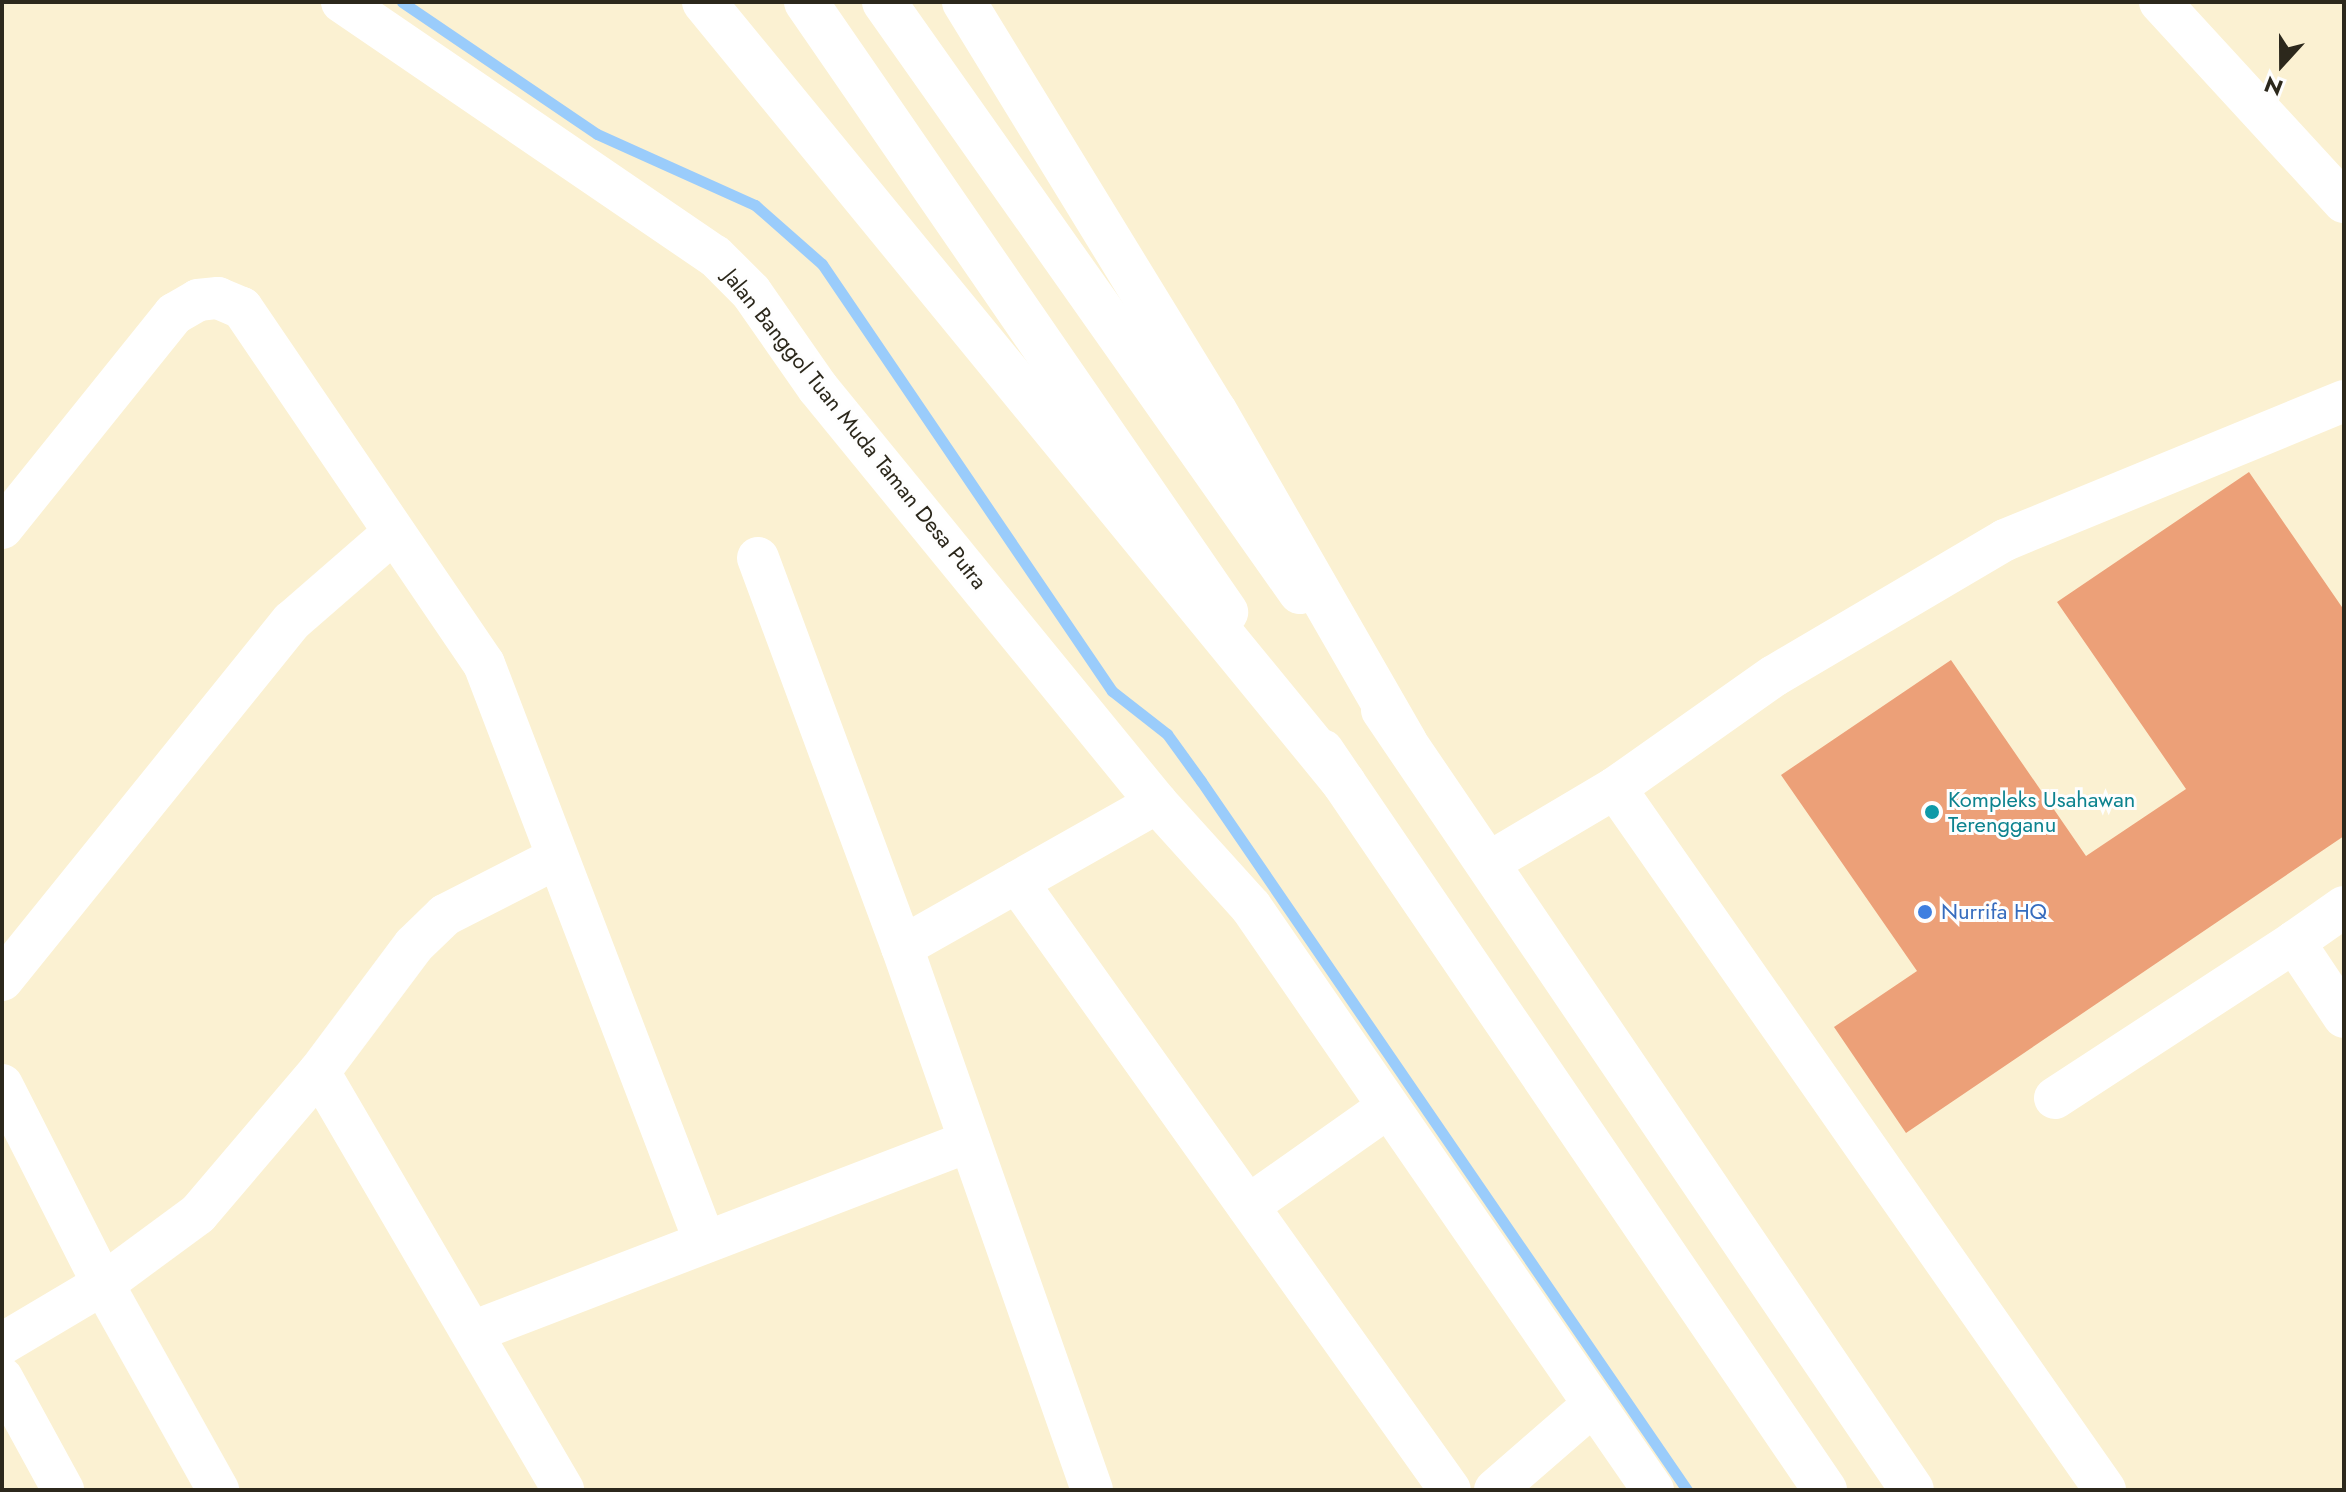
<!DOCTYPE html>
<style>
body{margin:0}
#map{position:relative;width:2346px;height:1492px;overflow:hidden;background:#fbf1d2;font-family:Jost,sans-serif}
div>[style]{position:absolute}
.stream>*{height:11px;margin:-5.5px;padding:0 5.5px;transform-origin:5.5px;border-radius:5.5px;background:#9accfb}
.building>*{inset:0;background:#eca078}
.minor>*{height:42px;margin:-21px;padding:0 21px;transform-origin:21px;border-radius:21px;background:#fff}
.major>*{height:44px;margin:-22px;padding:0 22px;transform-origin:22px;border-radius:22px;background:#fff}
.highway>*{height:44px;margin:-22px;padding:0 22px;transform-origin:22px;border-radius:22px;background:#fff}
.dots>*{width:22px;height:22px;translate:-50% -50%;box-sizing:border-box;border:4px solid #fefefe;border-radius:50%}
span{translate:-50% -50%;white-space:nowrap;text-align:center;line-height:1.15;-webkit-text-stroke:6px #fefefe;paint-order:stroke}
.street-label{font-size:22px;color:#2c281c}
.culture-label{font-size:22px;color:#0d838f}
.left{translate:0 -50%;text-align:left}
.shop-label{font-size:22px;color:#366cbe}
.frame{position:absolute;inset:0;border:4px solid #2c281c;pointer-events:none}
.north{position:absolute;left:2242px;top:24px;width:80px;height:80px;-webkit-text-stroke:6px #fefefe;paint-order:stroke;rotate:201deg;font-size:22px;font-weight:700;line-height:32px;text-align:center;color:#2c281c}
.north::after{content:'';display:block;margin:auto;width:28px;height:36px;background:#2c281c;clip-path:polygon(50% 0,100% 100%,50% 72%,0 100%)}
</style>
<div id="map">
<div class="stream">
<div style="left:402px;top:2px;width:235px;rotate:34.1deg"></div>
<div style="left:597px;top:134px;width:173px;rotate:24.2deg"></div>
<div style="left:755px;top:205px;width:89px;rotate:41.4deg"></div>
<div style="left:822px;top:264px;width:516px;rotate:55.82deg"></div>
<div style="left:1112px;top:691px;width:70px;rotate:38deg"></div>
<div style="left:1167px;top:734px;width:58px;rotate:54.1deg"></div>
<div style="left:1201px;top:781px;width:860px;rotate:55.57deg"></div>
</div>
<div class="building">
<div style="clip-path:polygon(2249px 472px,2344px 610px,2344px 836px,1906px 1133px,1834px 1027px,1917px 971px,1781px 775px,1951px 660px,2086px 856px,2186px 789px,2057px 602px)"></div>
</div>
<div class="minor">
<div style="left:342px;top:2px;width:451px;rotate:34.3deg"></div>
<div style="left:715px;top:256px;width:51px;rotate:45deg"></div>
<div style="left:751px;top:292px;width:117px;rotate:55.1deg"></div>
<div style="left:818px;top:388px;width:536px;rotate:50.76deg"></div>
<div style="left:1157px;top:803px;width:140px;rotate:47.9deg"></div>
<div style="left:1251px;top:907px;width:708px;rotate:55.41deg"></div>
<div style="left:2160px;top:2px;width:272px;rotate:47.4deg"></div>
<div style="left:2px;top:528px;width:275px;rotate:-51.2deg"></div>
<div style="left:174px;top:314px;width:28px;rotate:-30deg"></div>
<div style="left:198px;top:300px;width:20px;rotate:-6deg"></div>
<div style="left:218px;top:298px;width:26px;rotate:23deg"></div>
<div style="left:242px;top:308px;width:430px;rotate:55.8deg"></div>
<div style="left:484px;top:664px;width:619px;rotate:69.08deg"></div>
<div style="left:758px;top:558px;width:415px;rotate:69.7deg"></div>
<div style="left:902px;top:947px;width:575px;rotate:70.71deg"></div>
<div style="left:1615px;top:788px;width:856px;rotate:55.08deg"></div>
<div style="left:1490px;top:862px;width:145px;rotate:-30.6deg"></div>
<div style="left:1615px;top:788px;width:194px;rotate:-35.2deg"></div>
<div style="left:1774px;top:676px;width:268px;rotate:-30.5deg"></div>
<div style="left:2005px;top:540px;width:366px;rotate:-22.3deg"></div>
<div style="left:1017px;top:882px;width:746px;rotate:54.54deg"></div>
<div style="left:2344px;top:907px;width:61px;rotate:145deg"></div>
<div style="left:2294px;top:942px;width:90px;rotate:56.3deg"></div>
<div style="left:902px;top:947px;width:293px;rotate:-29.5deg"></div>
<div style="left:2px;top:980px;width:461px;rotate:-51.1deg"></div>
<div style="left:292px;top:621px;width:133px;rotate:-41deg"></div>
<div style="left:319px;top:1072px;width:484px;rotate:59.7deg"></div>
<div style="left:2px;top:1085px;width:223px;rotate:63.1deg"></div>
<div style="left:103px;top:1284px;width:236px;rotate:60.8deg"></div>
<div style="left:2055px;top:1098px;width:285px;rotate:-33.1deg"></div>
<div style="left:1248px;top:1206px;width:170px;rotate:-35.2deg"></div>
<div style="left:472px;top:1332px;width:533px;rotate:-20.98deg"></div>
<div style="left:2px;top:1344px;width:117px;rotate:-30.7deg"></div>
<div style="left:103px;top:1284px;width:118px;rotate:-36.4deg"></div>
<div style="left:198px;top:1214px;width:187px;rotate:-49.6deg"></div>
<div style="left:319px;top:1072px;width:159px;rotate:-53.2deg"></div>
<div style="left:414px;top:945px;width:43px;rotate:-44.1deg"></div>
<div style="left:445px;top:915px;width:126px;rotate:-27deg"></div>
<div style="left:2px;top:1378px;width:128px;rotate:61.4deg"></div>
<div style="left:1495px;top:1490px;width:131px;rotate:-41deg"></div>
</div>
<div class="major">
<div style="left:806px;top:2px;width:741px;rotate:55.45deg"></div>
<div style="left:884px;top:2px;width:722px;rotate:54.81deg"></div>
<div style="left:1383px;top:710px;width:942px;rotate:55.85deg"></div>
<div style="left:1322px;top:751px;width:894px;rotate:55.76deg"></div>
</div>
<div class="highway">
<div style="left:704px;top:2px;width:1010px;rotate:50.67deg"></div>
<div style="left:964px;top:2px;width:480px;rotate:58.5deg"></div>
<div style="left:1215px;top:411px;width:382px;rotate:60.1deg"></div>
</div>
<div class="dots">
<div style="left:1932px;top:812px;background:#0f9aa8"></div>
<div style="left:1925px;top:912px;background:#3f7fe0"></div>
</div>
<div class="street-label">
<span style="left:855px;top:429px;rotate:51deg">Jalan Banggol Tuan Muda Taman Desa Putra</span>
</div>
<div class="culture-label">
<span class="left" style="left:1948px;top:812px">Kompleks Usahawan<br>Terengganu</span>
</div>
<div class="shop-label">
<span class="left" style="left:1941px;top:912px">Nurrifa HQ</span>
</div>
<div class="frame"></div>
<div class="north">N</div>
</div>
